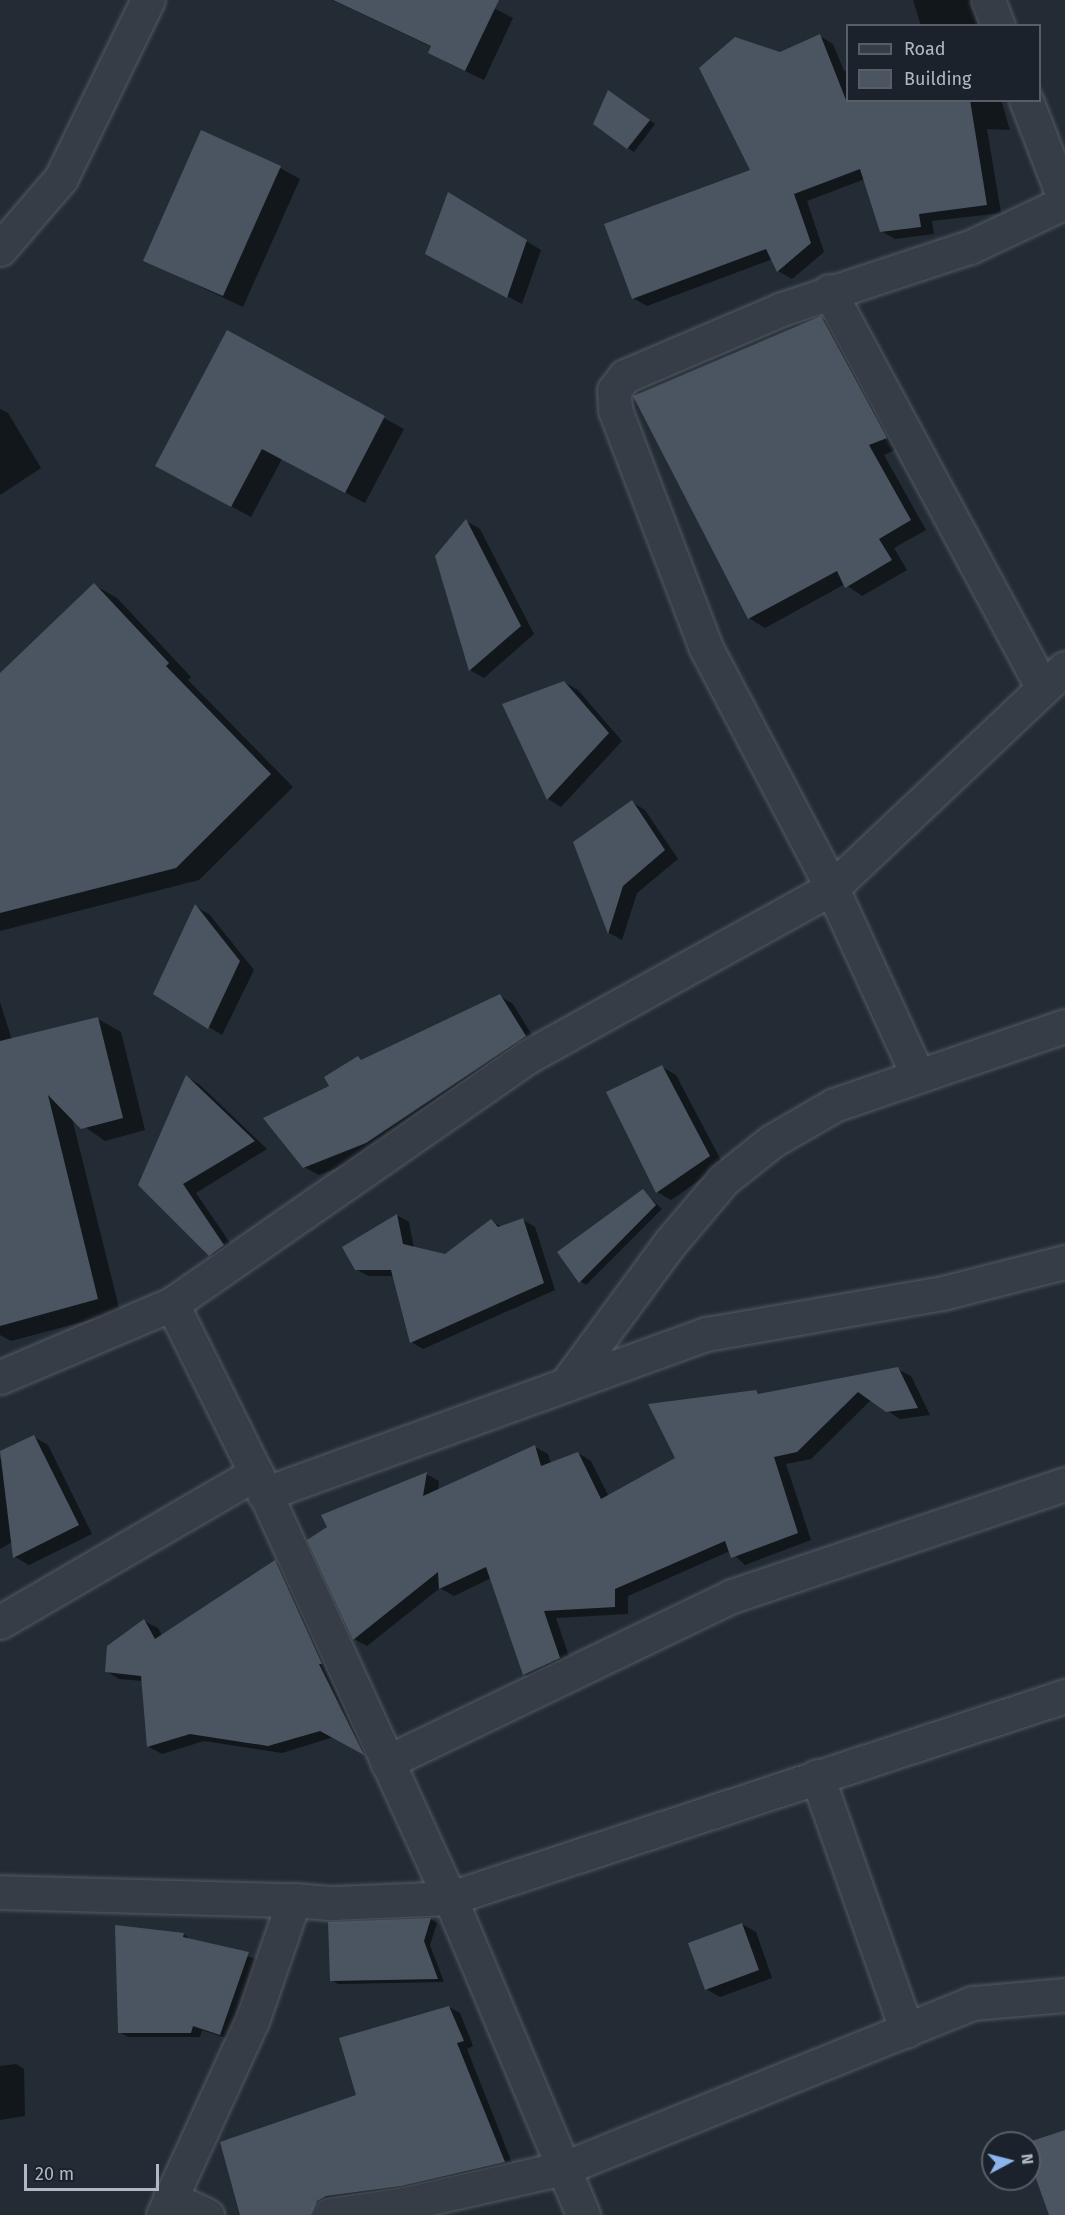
<!DOCTYPE html>
<style>
body{margin:0}
#map{position:relative;width:1065px;height:2215px;overflow:hidden;background:#232b35;font-family:"Fira Sans",sans-serif}
div>[style]{position:absolute}
.shadow>*{inset:0;background:#0007}
.building>*{inset:0;background:#4b5561}
.roads{filter:drop-shadow(0 0 2px #535b64) drop-shadow(0 0 2px #535b64)}
.minor>*{height:33px;margin:-16.5px;padding:0 16.5px;transform-origin:16.5px;border-radius:16.5px;background:#363d46}
span{translate:-50% -50%;white-space:nowrap;text-align:center;line-height:1.15;-webkit-text-stroke:4.5px #1b222b;paint-order:stroke}
.legend{position:absolute;left:846px;top:24px;width:195px;height:78px;box-sizing:border-box;background:#1b222b;border:2px solid #575e68;margin:0;padding:8px 10px;list-style:none;font-size:18px;color:#b0b8c3}
.legend li{display:flex;align-items:center;gap:12px;height:30px}
.legend b{width:30px;border:2px solid #575e68}
.north{position:absolute;left:981px;top:2131px;width:60px;height:60px;box-sizing:border-box;background:#1b222b;border:2px solid #575e68;border-radius:50%;rotate:83deg;font-size:16px;font-weight:700;line-height:24px;text-align:center;color:#b0b8c3}
.north::after{content:'';display:block;margin:auto;width:21px;height:27px;background:#8cb3ec;clip-path:polygon(50% 0,100% 100%,50% 72%,0 100%)}
.scale{position:absolute;left:24px;top:2164px;width:135px;height:27px;box-sizing:border-box;border:3px solid #b0b8c3;border-top:0;padding-left:8px;font-size:18px;line-height:21px;white-space:nowrap;color:#b0b8c3;-webkit-text-stroke:4px #1b222b;paint-order:stroke}
</style>
<div id="map">
<div class="shadow">
<div style="clip-path:polygon(332px 0,478px 0,513px 18px,484px 80px,448px 63px,432px 47px)"></div>
<div style="clip-path:polygon(913px 0,973px 0,979px 26px,921px 26px)"></div>
<div style="clip-path:polygon(820px 36px,833px 44px,844px 71px,848px 71px,848px 100px,1001px 100px,1010px 130px,987px 129px,1001px 213px,932px 221px,934px 234px,895px 239px,881px 231px,865px 179px,807px 201px,824px 252px,792px 279px,778px 271px,773px 259px,647px 306px,633px 298px,752px 171px,780px 53px)"></div>
<div style="clip-path:polygon(615px 96px,655px 124px,634px 152px,628px 148px)"></div>
<div style="clip-path:polygon(280px 168px,300px 179px,243px 307px,145px 260px)"></div>
<div style="clip-path:polygon(462px 202px,541px 250px,522px 304px,441px 261px)"></div>
<div style="clip-path:polygon(821px 318px,837px 327px,902px 447px,884px 455px,926px 530px,894px 548px,907px 570px,862px 596px,845px 584px,765px 628px,749px 618px)"></div>
<div style="clip-path:polygon(228px 332px,404px 429px,365px 503px,282px 459px,251px 517px,177px 477px)"></div>
<div style="clip-path:polygon(0 409px,8px 413px,41px 468px,0 495px)"></div>
<div style="clip-path:polygon(466px 521px,480px 529px,534px 634px,484px 678px,470px 670px)"></div>
<div style="clip-path:polygon(94px 585px,117px 598px,191px 677px,188px 680px,293px 787px,199px 880px,0 931px,0 675px)"></div>
<div style="clip-path:polygon(564px 682px,578px 690px,622px 741px,561px 807px,548px 799px,504px 705px)"></div>
<div style="clip-path:polygon(632px 802px,645px 810px,678px 859px,637px 893px,622px 940px,609px 933px,575px 843px)"></div>
<div style="clip-path:polygon(196px 907px,209px 914px,254px 970px,222px 1035px,155px 993px)"></div>
<div style="clip-path:polygon(500px 996px,513px 1004px,538px 1045px,380px 1151px,319px 1175px,304px 1167px,331px 1086px,358px 1058px,363px 1060px)"></div>
<div style="clip-path:polygon(0 1002px,12px 1040px,98px 1019px,121px 1032px,145px 1130px,105px 1141px,72px 1118px,120px 1312px,11px 1341px,0 1335px)"></div>
<div style="clip-path:polygon(662px 1067px,676px 1075px,723px 1164px,671px 1200px,657px 1192px)"></div>
<div style="clip-path:polygon(187px 1077px,200px 1085px,267px 1149px,196px 1193px,237px 1253px,224px 1262px,210px 1254px,139px 1185px)"></div>
<div style="clip-path:polygon(643px 1191px,662px 1209px,586px 1285px,580px 1281px)"></div>
<div style="clip-path:polygon(397px 1215px,409px 1222px,414px 1248px,445px 1256px,491px 1221px,502px 1227px,523px 1220px,535px 1227px,555px 1290px,423px 1349px,411px 1342px,394px 1276px,368px 1276px,356px 1269px)"></div>
<div style="clip-path:polygon(897px 1369px,911px 1376px,930px 1415px,900px 1419px,871px 1400px,811px 1459px,786px 1464px,811px 1540px,745px 1565px,730px 1551px,628px 1596px,628px 1614px,556px 1618px,572px 1665px,537px 1681px,524px 1674px,491px 1578px,454px 1596px,440px 1588px,367px 1646px,354px 1639px,426px 1474px,439px 1481px,438px 1491px,535px 1447px,548px 1454px,551px 1464px,578px 1453px,591px 1461px,609px 1497px,677px 1458px,756px 1392px,761px 1395px)"></div>
<div style="clip-path:polygon(34px 1437px,48px 1445px,92px 1534px,29px 1565px,15px 1557px,12px 1542px,0 1549px,0 1459px)"></div>
<div style="clip-path:polygon(275px 1562px,288px 1570px,375px 1759px,334px 1737px,282px 1753px,204px 1741px,162px 1754px,149px 1747px,143px 1681px,119px 1679px,106px 1671px,144px 1621px,158px 1628px,162px 1636px)"></div>
<div style="clip-path:polygon(431px 1919px,437px 1923px,430px 1945px,444px 1982px,338px 1984px,332px 1980px,330px 1923px)"></div>
<div style="clip-path:polygon(742px 1924px,756px 1932px,772px 1978px,720px 1997px,706px 1989px)"></div>
<div style="clip-path:polygon(183px 1934px,192px 1940px,257px 1959px,229px 2039px,202px 2030px,200px 2037px,128px 2037px,119px 2032px)"></div>
<div style="clip-path:polygon(449px 2007px,460px 2013px,473px 2046px,467px 2049px,514px 2168px,322px 2215px,241px 2215px)"></div>
<div style="clip-path:polygon(16px 2064px,24px 2069px,25px 2116px,0 2120px,0 2066px)"></div>
</div>
<div class="building">
<div style="clip-path:polygon(333px 0,499px 0,465px 71px,428px 53px,431px 46px)"></div>
<div style="clip-path:polygon(820px 34px,846px 100px,970px 100px,987px 205px,919px 214px,921px 227px,880px 232px,860px 169px,794px 194px,811px 243px,777px 272px,766px 249px,632px 299px,604px 224px,750px 170px,699px 68px,735px 37px,780px 52px)"></div>
<div style="clip-path:polygon(608px 90px,650px 120px,627px 149px,593px 124px)"></div>
<div style="clip-path:polygon(201px 130px,281px 166px,223px 296px,143px 261px)"></div>
<div style="clip-path:polygon(448px 192px,527px 240px,507px 298px,425px 254px)"></div>
<div style="clip-path:polygon(821px 316px,887px 438px,869px 445px,911px 520px,879px 539px,892px 560px,845px 588px,837px 571px,748px 619px,633px 396px)"></div>
<div style="clip-path:polygon(227px 330px,385px 416px,345px 493px,262px 449px,231px 507px,155px 466px)"></div>
<div style="clip-path:polygon(466px 519px,521px 626px,469px 671px,435px 556px)"></div>
<div style="clip-path:polygon(94px 583px,169px 663px,166px 666px,271px 774px,176px 868px,0 913px,0 673px)"></div>
<div style="clip-path:polygon(564px 681px,609px 733px,547px 800px,502px 704px)"></div>
<div style="clip-path:polygon(632px 800px,665px 850px,623px 886px,608px 934px,573px 842px)"></div>
<div style="clip-path:polygon(195px 904px,240px 961px,208px 1029px,153px 994px)"></div>
<div style="clip-path:polygon(500px 994px,526px 1036px,366px 1143px,303px 1168px,263px 1118px,329px 1086px,324px 1077px,358px 1056px,361px 1060px)"></div>
<div style="clip-path:polygon(98px 1017px,123px 1118px,81px 1129px,48px 1095px,98px 1299px,0 1326px,0 1041px)"></div>
<div style="clip-path:polygon(662px 1065px,710px 1156px,656px 1193px,606px 1092px)"></div>
<div style="clip-path:polygon(186px 1075px,255px 1141px,183px 1184px,224px 1245px,209px 1256px,138px 1185px)"></div>
<div style="clip-path:polygon(643px 1189px,656px 1205px,579px 1283px,557px 1252px)"></div>
<div style="clip-path:polygon(397px 1214px,403px 1244px,445px 1254px,491px 1219px,498px 1227px,523px 1218px,544px 1283px,410px 1343px,391px 1270px,355px 1270px,342px 1247px)"></div>
<div style="clip-path:polygon(898px 1367px,918px 1408px,886px 1412px,858px 1392px,797px 1452px,774px 1457px,798px 1533px,731px 1558px,725px 1541px,615px 1589px,615px 1607px,544px 1611px,560px 1658px,523px 1675px,486px 1567px,439px 1589px,438px 1572px,353px 1640px,307px 1540px,327px 1527px,321px 1515px,427px 1472px,423px 1496px,535px 1445px,541px 1466px,578px 1452px,601px 1499px,675px 1458px,648px 1404px,756px 1390px,758px 1394px)"></div>
<div style="clip-path:polygon(34px 1435px,79px 1525px,13px 1558px,0 1451px)"></div>
<div style="clip-path:polygon(275px 1560px,322px 1664px,319px 1664px,364px 1755px,320px 1731px,268px 1746px,190px 1734px,147px 1747px,141px 1676px,105px 1672px,107px 1646px,144px 1619px,155px 1639px)"></div>
<div style="clip-path:polygon(431px 1918px,424px 1941px,438px 1979px,330px 1981px,328px 1922px)"></div>
<div style="clip-path:polygon(742px 1923px,759px 1970px,705px 1990px,688px 1943px)"></div>
<div style="clip-path:polygon(115px 1925px,184px 1933px,183px 1937px,249px 1952px,220px 2035px,193px 2026px,191px 2033px,118px 2033px)"></div>
<div style="clip-path:polygon(449px 2006px,464px 2041px,457px 2043px,505px 2162px,401px 2186px,326px 2196px,317px 2201px,311px 2215px,240px 2215px,220px 2142px,356px 2095px,339px 2038px)"></div>
<div style="clip-path:polygon(1065px 2130px,1065px 2215px,1049px 2215px,1029px 2159px,1029px 2143px,1026px 2143px)"></div>
</div>
<div class="roads">
<div class="minor">
<div style="left:988px;top:0;width:28px;rotate:69deg"></div>
<div style="left:1026px;top:100px;width:108px;rotate:68.9deg"></div>
<div style="left:0;top:249px;width:94px;rotate:-49.3deg"></div>
<div style="left:61px;top:178px;width:198px;rotate:-64deg"></div>
<div style="left:829px;top:291px;width:451px;rotate:61.7deg"></div>
<div style="left:918px;top:1076px;width:207px;rotate:-114.6deg"></div>
<div style="left:832px;top:888px;width:271px;rotate:-117.7deg"></div>
<div style="left:706px;top:648px;width:255px;rotate:-110.9deg"></div>
<div style="left:615px;top:410px;width:20px;rotate:-93deg"></div>
<div style="left:614px;top:390px;width:18px;rotate:-52deg"></div>
<div style="left:625px;top:376px;width:171px;rotate:-23.1deg"></div>
<div style="left:782px;top:309px;width:198px;rotate:-18.3deg"></div>
<div style="left:970px;top:247px;width:105px;rotate:-25.3deg"></div>
<div style="left:172px;top:1304px;width:189px;rotate:63.6deg"></div>
<div style="left:256px;top:1473px;width:467px;rotate:65.5deg"></div>
<div style="left:450px;top:1898px;width:344px;rotate:67.2deg"></div>
<div style="left:0;top:1377px;width:187px;rotate:-23deg"></div>
<div style="left:172px;top:1304px;width:432px;rotate:-34.8deg"></div>
<div style="left:527px;top:1057px;width:349px;rotate:-29deg"></div>
<div style="left:832px;top:888px;width:320px;rotate:-43.4deg"></div>
<div style="left:566px;top:1384px;width:175px;rotate:-53.6deg"></div>
<div style="left:670px;top:1243px;width:82px;rotate:-49.9deg"></div>
<div style="left:723px;top:1180px;width:63px;rotate:-38.5deg"></div>
<div style="left:772px;top:1141px;width:72px;rotate:-30.1deg"></div>
<div style="left:834px;top:1105px;width:244px;rotate:-18.9deg"></div>
<div style="left:264px;top:1494px;width:471px;rotate:-19.9deg"></div>
<div style="left:707px;top:1334px;width:240px;rotate:-9.9deg"></div>
<div style="left:943px;top:1293px;width:126px;rotate:-14.3deg"></div>
<div style="left:0;top:1622px;width:296px;rotate:-30.2deg"></div>
<div style="left:387px;top:1762px;width:383px;rotate:-25.7deg"></div>
<div style="left:732px;top:1596px;width:351px;rotate:-18.6deg"></div>
<div style="left:817px;top:1776px;width:270px;rotate:70.6deg"></div>
<div style="left:0;top:1892px;width:294px;rotate:1.6deg"></div>
<div style="left:170px;top:2198px;width:41px;rotate:24.7deg"></div>
<div style="left:163px;top:2215px;width:213px;rotate:-65.4deg"></div>
<div style="left:252px;top:2021px;width:128px;rotate:-70.9deg"></div>
<div style="left:294px;top:1900px;width:38px;rotate:5deg"></div>
<div style="left:332px;top:1903px;width:118px;rotate:-2.4deg"></div>
<div style="left:450px;top:1898px;width:647px;rotate:-18.18deg"></div>
<div style="left:329px;top:2215px;width:76px;rotate:-8.3deg"></div>
<div style="left:404px;top:2204px;width:164px;rotate:-12.7deg"></div>
<div style="left:564px;top:2168px;width:441px;rotate:-22deg"></div>
<div style="left:973px;top:2003px;width:92px;rotate:-5deg"></div>
</div>
</div>
<ul class="legend">
<li><b style="height:8px;background:#363d46"></b>Road</li>
<li><b style="height:16px;background:#4b5561"></b>Building</li>
</ul>
<div class="north">N</div>
<div class="scale">20 m</div>
</div>
